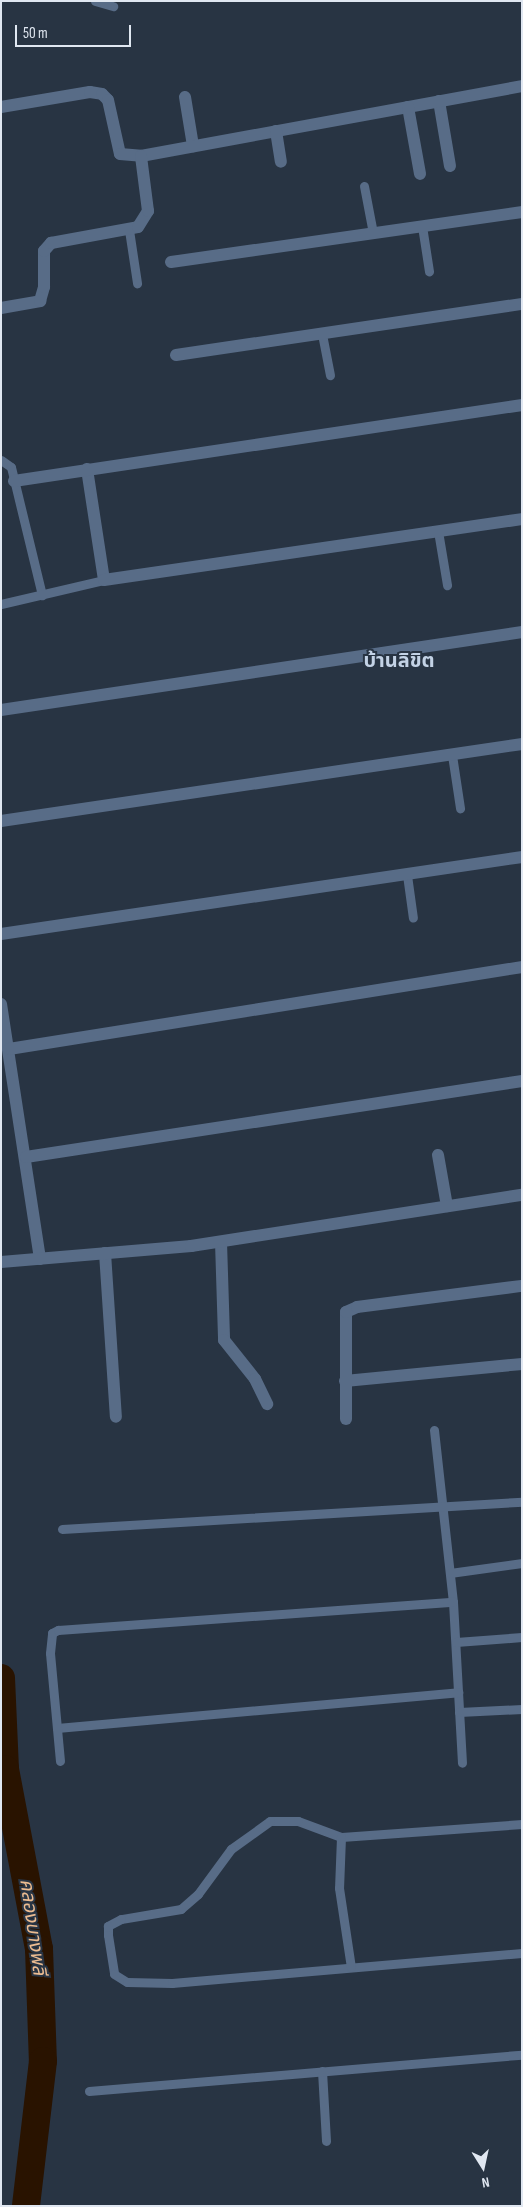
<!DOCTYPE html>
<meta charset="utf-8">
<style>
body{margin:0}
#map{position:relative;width:523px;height:2207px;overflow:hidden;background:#283443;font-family:"Sofia Sans Condensed","Noto Sans Thai",sans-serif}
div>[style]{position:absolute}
.river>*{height:28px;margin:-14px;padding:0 14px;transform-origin:14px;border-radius:14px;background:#291300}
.service>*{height:9px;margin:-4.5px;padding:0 4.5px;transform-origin:4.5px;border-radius:4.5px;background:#586c87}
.minor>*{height:12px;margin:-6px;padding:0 6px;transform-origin:6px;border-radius:6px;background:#586c87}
span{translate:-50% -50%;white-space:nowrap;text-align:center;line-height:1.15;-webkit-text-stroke:4px #283443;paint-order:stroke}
.water-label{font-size:19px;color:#ecbc91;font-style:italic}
.quarter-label{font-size:20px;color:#c3d2e5;font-weight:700}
.frame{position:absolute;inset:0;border:2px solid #e0e7f1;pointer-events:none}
.north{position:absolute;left:458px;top:2142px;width:50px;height:50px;-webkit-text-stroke:4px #283443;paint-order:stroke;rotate:170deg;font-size:14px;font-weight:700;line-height:20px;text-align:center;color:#e0e7f1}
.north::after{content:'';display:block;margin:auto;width:18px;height:22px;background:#e0e7f1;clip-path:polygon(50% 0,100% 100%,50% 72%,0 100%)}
.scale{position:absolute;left:15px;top:25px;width:116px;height:22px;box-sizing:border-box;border:2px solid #e0e7f1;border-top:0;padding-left:6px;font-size:15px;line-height:18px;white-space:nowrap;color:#e0e7f1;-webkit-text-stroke:4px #283443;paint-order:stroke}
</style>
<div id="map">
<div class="river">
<div style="left:1px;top:1678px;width:91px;rotate:87.5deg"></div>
<div style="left:5px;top:1769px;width:183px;rotate:79.3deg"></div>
<div style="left:39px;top:1949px;width:112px;rotate:88deg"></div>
<div style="left:43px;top:2061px;width:146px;rotate:96.7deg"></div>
</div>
<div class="service">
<div style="left:95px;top:1px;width:19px;rotate:16deg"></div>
<div style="left:364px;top:186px;width:48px;rotate:79.2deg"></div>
<div style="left:422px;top:226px;width:46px;rotate:81.2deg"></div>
<div style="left:129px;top:230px;width:54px;rotate:81.4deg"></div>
<div style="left:322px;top:334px;width:42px;rotate:79deg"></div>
<div style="left:1px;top:460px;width:12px;rotate:35deg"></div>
<div style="left:11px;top:467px;width:132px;rotate:76.4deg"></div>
<div style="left:438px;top:531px;width:55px;rotate:80.5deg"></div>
<div style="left:1px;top:604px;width:106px;rotate:-13.1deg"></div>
<div style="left:452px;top:755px;width:54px;rotate:81.4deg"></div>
<div style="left:407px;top:875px;width:43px;rotate:82.1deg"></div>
<div style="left:434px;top:1430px;width:173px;rotate:83.7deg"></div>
<div style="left:453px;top:1602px;width:161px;rotate:86.8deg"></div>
<div style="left:62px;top:1529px;width:461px;rotate:-3.4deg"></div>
<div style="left:450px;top:1573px;width:73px;rotate:-7.9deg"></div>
<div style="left:456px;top:1642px;width:66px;rotate:-4.3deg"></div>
<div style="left:459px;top:1712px;width:63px;rotate:-2.7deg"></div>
<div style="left:57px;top:1728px;width:403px;rotate:-5.1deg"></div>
<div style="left:60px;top:1761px;width:108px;rotate:-95.3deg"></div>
<div style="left:50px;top:1653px;width:20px;rotate:-84deg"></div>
<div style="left:52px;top:1633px;width:7px;rotate:-27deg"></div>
<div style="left:58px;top:1630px;width:396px;rotate:-4.1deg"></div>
<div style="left:522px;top:1824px;width:181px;rotate:175.9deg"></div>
<div style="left:341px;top:1837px;width:46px;rotate:-159.6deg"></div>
<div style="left:298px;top:1821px;width:28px;rotate:180deg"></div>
<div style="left:270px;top:1821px;width:48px;rotate:144.3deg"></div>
<div style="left:231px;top:1849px;width:56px;rotate:126.3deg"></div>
<div style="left:198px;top:1894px;width:23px;rotate:139deg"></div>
<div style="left:181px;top:1909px;width:61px;rotate:170.5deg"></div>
<div style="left:121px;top:1919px;width:15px;rotate:152deg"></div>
<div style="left:108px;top:1926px;width:9px;rotate:90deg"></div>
<div style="left:108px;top:1935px;width:39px;rotate:81deg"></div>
<div style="left:114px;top:1974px;width:15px;rotate:32deg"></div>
<div style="left:127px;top:1982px;width:45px;rotate:1.3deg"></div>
<div style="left:172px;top:1983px;width:351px;rotate:-4.9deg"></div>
<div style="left:341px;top:1837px;width:51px;rotate:92.2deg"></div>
<div style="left:339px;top:1888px;width:80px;rotate:81.4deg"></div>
<div style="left:322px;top:2071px;width:70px;rotate:86.7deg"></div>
<div style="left:89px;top:2091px;width:434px;rotate:-4.8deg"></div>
</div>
<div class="minor">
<div style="left:185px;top:97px;width:50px;rotate:80.7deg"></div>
<div style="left:439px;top:101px;width:66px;rotate:80.4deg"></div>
<div style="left:1px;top:107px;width:90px;rotate:-9.6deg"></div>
<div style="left:90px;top:92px;width:12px;rotate:9deg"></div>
<div style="left:102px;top:94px;width:8px;rotate:45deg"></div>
<div style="left:108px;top:100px;width:55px;rotate:77.5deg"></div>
<div style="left:120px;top:154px;width:21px;rotate:5deg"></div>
<div style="left:141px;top:156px;width:387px;rotate:-10.4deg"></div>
<div style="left:408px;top:107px;width:68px;rotate:79.8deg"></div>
<div style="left:276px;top:131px;width:31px;rotate:81deg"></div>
<div style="left:171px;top:262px;width:355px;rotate:-8.1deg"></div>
<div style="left:1px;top:308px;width:40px;rotate:-10deg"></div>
<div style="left:40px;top:301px;width:15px;rotate:-74deg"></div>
<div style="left:44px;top:287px;width:36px;rotate:-90deg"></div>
<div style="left:44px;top:251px;width:11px;rotate:-49deg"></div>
<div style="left:51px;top:243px;width:88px;rotate:-10.4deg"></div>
<div style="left:138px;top:227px;width:19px;rotate:-58deg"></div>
<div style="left:148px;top:211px;width:55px;rotate:-97.3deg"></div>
<div style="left:176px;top:355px;width:350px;rotate:-8.4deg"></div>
<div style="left:87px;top:469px;width:112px;rotate:81.3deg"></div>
<div style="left:104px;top:580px;width:422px;rotate:-8.3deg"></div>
<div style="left:14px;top:481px;width:514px;rotate:-8.51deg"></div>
<div style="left:1px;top:710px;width:527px;rotate:-8.51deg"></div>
<div style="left:1px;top:821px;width:527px;rotate:-8.41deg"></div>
<div style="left:1px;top:934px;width:527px;rotate:-8.41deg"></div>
<div style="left:1px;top:1004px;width:258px;rotate:81.3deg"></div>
<div style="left:9px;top:1049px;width:520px;rotate:-9.08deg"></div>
<div style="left:438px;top:1155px;width:52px;rotate:80deg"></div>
<div style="left:26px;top:1157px;width:502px;rotate:-8.71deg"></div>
<div style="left:221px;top:1242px;width:98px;rotate:88.2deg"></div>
<div style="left:224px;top:1340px;width:50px;rotate:51.5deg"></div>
<div style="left:255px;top:1379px;width:28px;rotate:64deg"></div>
<div style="left:105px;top:1253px;width:164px;rotate:86.2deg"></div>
<div style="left:1px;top:1262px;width:191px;rotate:-4.8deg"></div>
<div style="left:191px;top:1246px;width:335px;rotate:-8.8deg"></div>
<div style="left:345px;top:1381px;width:178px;rotate:-5.5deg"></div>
<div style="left:346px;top:1419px;width:107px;rotate:-90deg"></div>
<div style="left:346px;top:1312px;width:12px;rotate:-24deg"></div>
<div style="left:357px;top:1307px;width:166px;rotate:-7.3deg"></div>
</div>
<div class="water-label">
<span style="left:32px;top:1927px;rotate:82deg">คลองบางพลี</span>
</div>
<div class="quarter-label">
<span style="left:399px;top:661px">บ้านลิขิต</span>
</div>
<div class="frame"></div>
<div class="north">N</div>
<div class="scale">50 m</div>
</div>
